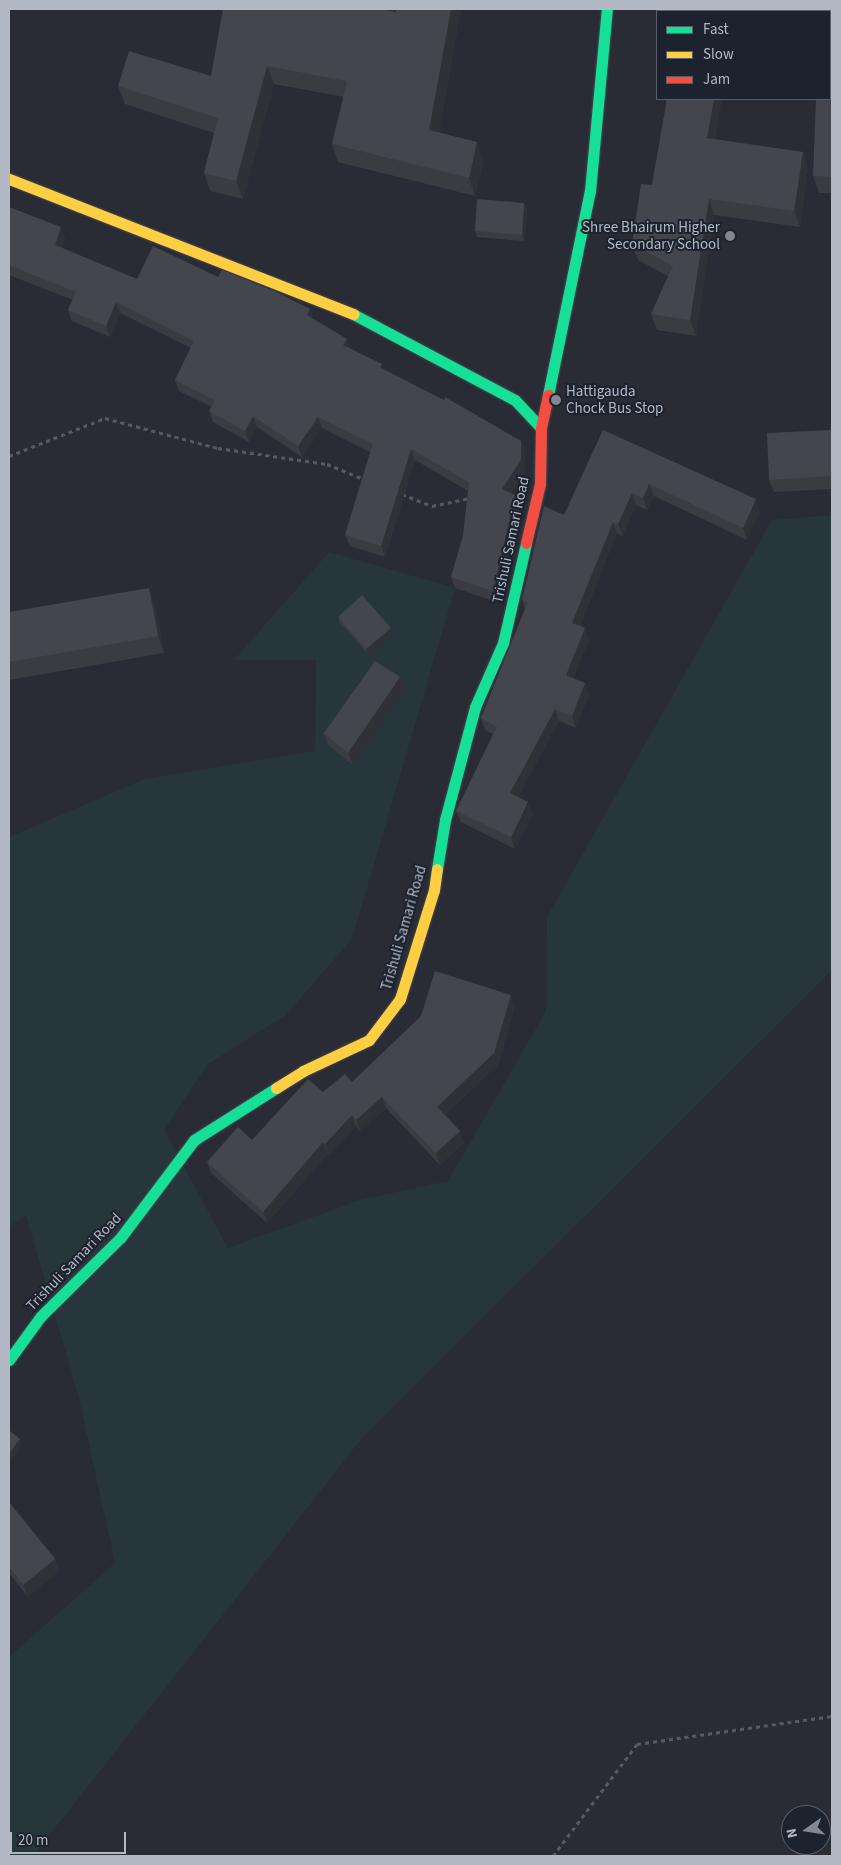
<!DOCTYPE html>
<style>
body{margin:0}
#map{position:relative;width:841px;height:1865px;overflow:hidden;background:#292c34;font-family:"Source Sans 3",sans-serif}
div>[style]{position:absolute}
.green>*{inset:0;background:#27363a}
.path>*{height:3px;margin-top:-1.5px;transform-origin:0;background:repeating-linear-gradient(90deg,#565a60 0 4px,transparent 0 8px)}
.roads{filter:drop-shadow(0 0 1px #474951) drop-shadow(0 0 1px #474951)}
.fast>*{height:11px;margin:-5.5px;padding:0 5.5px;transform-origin:5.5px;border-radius:5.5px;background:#16e098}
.slow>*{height:11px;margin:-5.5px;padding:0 5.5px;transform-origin:5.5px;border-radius:5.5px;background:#ffcf43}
.jam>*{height:11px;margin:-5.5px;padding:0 5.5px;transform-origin:5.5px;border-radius:5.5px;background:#f24e42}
.wall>*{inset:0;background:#3a3c42}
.shaded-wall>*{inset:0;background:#2f3136}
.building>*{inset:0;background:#43464d}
.dots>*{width:14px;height:14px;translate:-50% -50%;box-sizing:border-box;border:2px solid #1d222f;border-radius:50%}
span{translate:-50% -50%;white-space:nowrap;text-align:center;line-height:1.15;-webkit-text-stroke:4px #1d222f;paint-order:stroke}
.poi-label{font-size:15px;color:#b3b8c5}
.right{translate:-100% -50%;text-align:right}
.left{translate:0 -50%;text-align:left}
.street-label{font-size:15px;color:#b3b8c5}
.frame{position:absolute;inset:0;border:10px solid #b3b8c5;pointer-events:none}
.legend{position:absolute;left:656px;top:10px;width:175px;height:90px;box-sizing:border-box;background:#1d222f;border:1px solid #595e6b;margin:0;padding:6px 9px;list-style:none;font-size:15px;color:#b3b8c5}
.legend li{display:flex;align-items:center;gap:10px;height:25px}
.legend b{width:25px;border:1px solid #595e6b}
.north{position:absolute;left:781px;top:1805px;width:50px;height:50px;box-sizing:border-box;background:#1d222f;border:1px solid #595e6b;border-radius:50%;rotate:257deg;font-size:14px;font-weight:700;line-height:20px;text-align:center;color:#b3b8c5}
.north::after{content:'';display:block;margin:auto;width:18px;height:22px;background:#838792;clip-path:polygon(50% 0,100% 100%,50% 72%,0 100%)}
.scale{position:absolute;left:10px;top:1832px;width:116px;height:22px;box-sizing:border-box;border:2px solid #b3b8c5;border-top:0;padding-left:6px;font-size:15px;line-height:18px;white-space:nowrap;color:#b3b8c5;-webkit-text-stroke:4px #1d222f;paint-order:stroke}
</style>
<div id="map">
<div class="green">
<div style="clip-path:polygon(832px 515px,832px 970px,363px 1437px,33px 1856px,9px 1856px,9px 1657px,115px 1563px,79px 1398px,26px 1215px,9px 1227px,9px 837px,145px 779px,315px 751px,316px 660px,234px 660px,329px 552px,455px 588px,352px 939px,286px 1015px,208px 1064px,164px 1130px,228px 1248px,360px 1200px,448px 1181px,546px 1011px,547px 917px,772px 520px)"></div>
</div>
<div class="path">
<div style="left:9px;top:456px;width:103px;rotate:-21.6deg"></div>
<div style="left:105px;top:418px;width:117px;rotate:14.9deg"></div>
<div style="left:218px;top:448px;width:110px;rotate:8.4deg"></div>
<div style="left:327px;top:464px;width:42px;rotate:22.3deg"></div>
<div style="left:402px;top:494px;width:32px;rotate:22deg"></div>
<div style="left:432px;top:506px;width:39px;rotate:-12deg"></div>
<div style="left:553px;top:1856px;width:140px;rotate:-53.1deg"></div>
<div style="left:637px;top:1744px;width:197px;rotate:-8.2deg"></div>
</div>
<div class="roads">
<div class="fast">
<div style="left:353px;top:314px;width:183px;rotate:28deg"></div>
<div style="left:515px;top:400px;width:38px;rotate:47deg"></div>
<div style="left:548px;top:395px;width:208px;rotate:-78.4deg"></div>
<div style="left:590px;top:191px;width:183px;rotate:-84.7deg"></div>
<div style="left:437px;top:869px;width:50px;rotate:-80.7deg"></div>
<div style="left:445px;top:820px;width:117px;rotate:-75.1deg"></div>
<div style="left:475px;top:707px;width:70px;rotate:-66.4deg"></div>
<div style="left:503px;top:643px;width:103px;rotate:-77deg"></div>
<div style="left:9px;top:1360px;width:54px;rotate:-54deg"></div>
<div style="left:41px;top:1316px;width:112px;rotate:-44.6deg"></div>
<div style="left:121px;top:1237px;width:121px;rotate:-53deg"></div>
<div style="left:194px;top:1140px;width:97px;rotate:-32.4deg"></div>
</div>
<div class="slow">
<div style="left:9px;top:179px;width:370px;rotate:21.4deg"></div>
<div style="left:276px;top:1088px;width:32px;rotate:-32deg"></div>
<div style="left:303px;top:1071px;width:73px;rotate:-25.2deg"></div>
<div style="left:369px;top:1040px;width:51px;rotate:-52.9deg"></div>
<div style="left:400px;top:999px;width:114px;rotate:-72.7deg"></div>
<div style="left:434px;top:890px;width:21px;rotate:-82deg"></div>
</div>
<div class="jam">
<div style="left:526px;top:543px;width:61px;rotate:-76.7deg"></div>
<div style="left:540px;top:484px;width:56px;rotate:-89deg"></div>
<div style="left:541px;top:428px;width:34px;rotate:-78deg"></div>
</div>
</div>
<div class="wall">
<div style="clip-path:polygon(396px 9px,461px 9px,439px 132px,484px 160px,475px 196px,338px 162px,332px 144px,344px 97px,274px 84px,243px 199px,210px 191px,204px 173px,214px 133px,125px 104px,118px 86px,211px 76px,396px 12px)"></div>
<div style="clip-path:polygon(832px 46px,832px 193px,819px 193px,813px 176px)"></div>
<div style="clip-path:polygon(667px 99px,722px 99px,715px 139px,808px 168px,800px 227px,714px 215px,696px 336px,657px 330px,651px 314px,668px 276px,638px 260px,632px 244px,652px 185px)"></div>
<div style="clip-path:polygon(524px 203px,527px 209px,524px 241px,477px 237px,475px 231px)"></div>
<div style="clip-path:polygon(9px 207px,65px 238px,62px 248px,137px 279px,218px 277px,313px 319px,350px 348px,384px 369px,521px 441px,525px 452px,525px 471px,511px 493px,519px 506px,497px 602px,455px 588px,451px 577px,463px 536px,468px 491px,415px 460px,385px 557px,350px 546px,345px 535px,370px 452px,322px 428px,302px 457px,257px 427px,249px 442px,213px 422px,209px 411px,212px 407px,179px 391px,175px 380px,191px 348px,120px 313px,110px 337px,72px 321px,68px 310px,73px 300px,9px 275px)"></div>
<div style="clip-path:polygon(603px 430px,760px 511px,747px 540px,654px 496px,647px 510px,636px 505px,623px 536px,617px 533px,580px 626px,589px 640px,573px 679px,585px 683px,589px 695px,576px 728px,559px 721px,518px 797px,533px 814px,515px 849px,461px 822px,456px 811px,493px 734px,485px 730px,481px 718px,525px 609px,522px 600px,564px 515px)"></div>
<div style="clip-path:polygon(832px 430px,832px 489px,774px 492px,769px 480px)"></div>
<div style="clip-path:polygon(155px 605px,164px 653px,9px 680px,9px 612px)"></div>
<div style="clip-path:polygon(338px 617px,391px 628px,393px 634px,369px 655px,340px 623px)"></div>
<div style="clip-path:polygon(400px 677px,404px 689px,353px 765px,328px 745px,324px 733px)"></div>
<div style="clip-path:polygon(515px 1006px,498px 1065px,445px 1115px,460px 1131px,464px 1143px,440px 1165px,386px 1108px,360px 1131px,356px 1126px,329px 1155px,328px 1154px,267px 1223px,211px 1173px,207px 1162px,252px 1140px,323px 1092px,352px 1082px)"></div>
<div style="clip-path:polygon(9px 1502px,55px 1559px,59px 1571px,28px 1597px,9px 1573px)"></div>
</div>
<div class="shaded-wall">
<div style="clip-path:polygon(451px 9px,461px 9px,436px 148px,429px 130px)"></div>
<div style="clip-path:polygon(730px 9px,739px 9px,738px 11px,730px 11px)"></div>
<div style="clip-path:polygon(831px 9px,832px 9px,832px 37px,831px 45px,830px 43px,830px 17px)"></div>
<div style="clip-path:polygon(267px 66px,274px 84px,243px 199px,236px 181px)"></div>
<div style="clip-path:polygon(714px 99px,722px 99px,713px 154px,707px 138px)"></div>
<div style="clip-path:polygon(477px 142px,484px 160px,475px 196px,469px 178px)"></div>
<div style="clip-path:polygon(803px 152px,808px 168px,800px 227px,794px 211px)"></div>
<div style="clip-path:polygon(709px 199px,714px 215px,696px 336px,690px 320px)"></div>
<div style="clip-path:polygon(524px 203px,527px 209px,524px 241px,522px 235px)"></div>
<div style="clip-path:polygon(61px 227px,65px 238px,59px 256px,55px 245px)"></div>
<div style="clip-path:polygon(116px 302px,120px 313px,110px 337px,106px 326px)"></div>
<div style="clip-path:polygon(310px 309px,314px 321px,307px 315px)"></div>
<div style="clip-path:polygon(347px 339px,351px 350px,343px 345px)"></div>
<div style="clip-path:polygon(253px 416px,257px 427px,249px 442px,245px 431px)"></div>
<div style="clip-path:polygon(318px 417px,322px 428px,302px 457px,298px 446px)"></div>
<div style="clip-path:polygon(521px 441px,525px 452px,525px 471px,506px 500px,502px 489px)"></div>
<div style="clip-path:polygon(411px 449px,415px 460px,385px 557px,381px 546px)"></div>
<div style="clip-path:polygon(649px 484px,654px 496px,647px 510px,643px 498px)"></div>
<div style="clip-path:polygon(632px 493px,636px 505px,623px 536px,618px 524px)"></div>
<div style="clip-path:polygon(515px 495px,519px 506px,497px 602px,493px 591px)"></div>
<div style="clip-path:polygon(756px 499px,760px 511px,747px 540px,743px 528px)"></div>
<div style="clip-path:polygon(613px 522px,617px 533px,576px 635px,572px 623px)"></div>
<div style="clip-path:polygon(149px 588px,155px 605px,164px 653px,158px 636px)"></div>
<div style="clip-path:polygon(391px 628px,393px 634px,369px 655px,366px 649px)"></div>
<div style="clip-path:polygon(585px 628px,589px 640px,570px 687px,566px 675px)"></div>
<div style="clip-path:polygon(400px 677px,404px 689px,353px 765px,348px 753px)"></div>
<div style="clip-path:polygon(585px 683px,589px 695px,576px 728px,572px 716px)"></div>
<div style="clip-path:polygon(555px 709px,559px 721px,514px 804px,510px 793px)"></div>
<div style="clip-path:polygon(528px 802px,533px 814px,515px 849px,511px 837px)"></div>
<div style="clip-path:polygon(511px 995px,515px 1006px,498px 1065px,441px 1119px,437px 1107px)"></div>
<div style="clip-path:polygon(382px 1097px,386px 1108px,360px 1131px,356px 1120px)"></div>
<div style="clip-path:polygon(352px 1115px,356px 1126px,329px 1155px,325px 1144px)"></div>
<div style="clip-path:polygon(460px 1131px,464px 1143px,440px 1165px,436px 1153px)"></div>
<div style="clip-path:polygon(323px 1142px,328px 1154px,267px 1223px,263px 1212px)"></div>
<div style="clip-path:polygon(20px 1439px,22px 1445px,9px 1463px,9px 1454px)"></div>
<div style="clip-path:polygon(55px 1559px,59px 1571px,28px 1597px,23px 1585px)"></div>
</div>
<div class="building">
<div style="clip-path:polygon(223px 9px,380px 9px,396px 12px,396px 9px,451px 9px,429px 130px,477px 142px,469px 178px,332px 144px,347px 81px,267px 66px,236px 181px,204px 173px,218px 118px,118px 86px,129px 51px,211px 76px)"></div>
<div style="clip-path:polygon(683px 9px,730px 9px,730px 11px,682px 11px)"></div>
<div style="clip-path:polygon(746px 9px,831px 9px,830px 17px,830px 11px,746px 11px)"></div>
<div style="clip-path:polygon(830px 46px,832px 46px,832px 177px,813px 176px,816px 99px,830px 99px)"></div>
<div style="clip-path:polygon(667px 99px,714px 99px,707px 138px,803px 152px,794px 211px,709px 199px,690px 320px,651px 314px,673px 266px,632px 244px,641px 184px,652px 185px)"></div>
<div style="clip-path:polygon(477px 199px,524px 203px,522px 235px,475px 231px)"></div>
<div style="clip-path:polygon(9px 207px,61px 227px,55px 245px,137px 279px,153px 246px,218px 277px,222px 270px,274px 291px,310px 309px,307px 315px,347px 339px,343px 345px,382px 364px,380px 368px,444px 400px,445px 397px,521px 441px,521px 460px,502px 489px,515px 495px,493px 591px,451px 577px,463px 536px,469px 482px,411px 449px,381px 546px,345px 535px,373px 444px,318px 417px,298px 446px,253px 416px,245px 431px,209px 411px,215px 400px,175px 380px,194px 341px,116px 302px,106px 326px,68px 310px,76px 292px,9px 265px)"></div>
<div style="clip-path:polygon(603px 430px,756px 499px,743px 528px,649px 484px,643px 498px,632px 493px,618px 524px,613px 522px,572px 623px,585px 628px,566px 675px,585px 683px,572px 716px,555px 709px,510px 793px,528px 802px,511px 837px,456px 811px,497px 727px,481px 718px,528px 602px,522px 600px,544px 506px,564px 515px)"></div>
<div style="clip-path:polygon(832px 430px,832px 476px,769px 480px,767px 433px)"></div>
<div style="clip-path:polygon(149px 588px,158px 636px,9px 662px,9px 612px)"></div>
<div style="clip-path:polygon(362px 595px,391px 628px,366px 649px,338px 617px)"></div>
<div style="clip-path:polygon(375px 661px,400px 677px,348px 753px,324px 733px)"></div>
<div style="clip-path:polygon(435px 971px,511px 995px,494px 1053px,437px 1107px,460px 1131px,436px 1153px,382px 1097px,356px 1120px,352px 1115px,325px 1144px,323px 1142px,263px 1212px,207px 1162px,238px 1127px,252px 1140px,308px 1079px,323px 1092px,345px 1074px,352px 1082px,421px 1016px)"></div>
<div style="clip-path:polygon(9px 1430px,20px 1439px,9px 1454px)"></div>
<div style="clip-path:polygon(9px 1502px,55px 1559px,23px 1585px,9px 1567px)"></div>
</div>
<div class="dots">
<div style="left:730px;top:236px;background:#838792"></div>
<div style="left:556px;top:400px;background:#838792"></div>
</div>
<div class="poi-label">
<span class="right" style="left:720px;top:236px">Shree Bhairum Higher<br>Secondary School</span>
<span class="left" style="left:566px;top:400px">Hattigauda<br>Chock Bus Stop</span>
</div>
<div class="street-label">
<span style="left:511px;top:540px;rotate:-78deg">Trishuli Samari Road</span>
<span style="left:404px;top:928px;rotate:-74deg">Trishuli Samari Road</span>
<span style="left:74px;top:1262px;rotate:-46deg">Trishuli Samari Road</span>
</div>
<div class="frame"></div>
<ul class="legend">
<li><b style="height:6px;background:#16e098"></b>Fast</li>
<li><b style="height:6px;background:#ffcf43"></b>Slow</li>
<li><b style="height:6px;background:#f24e42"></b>Jam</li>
</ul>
<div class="north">N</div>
<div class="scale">20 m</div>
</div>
